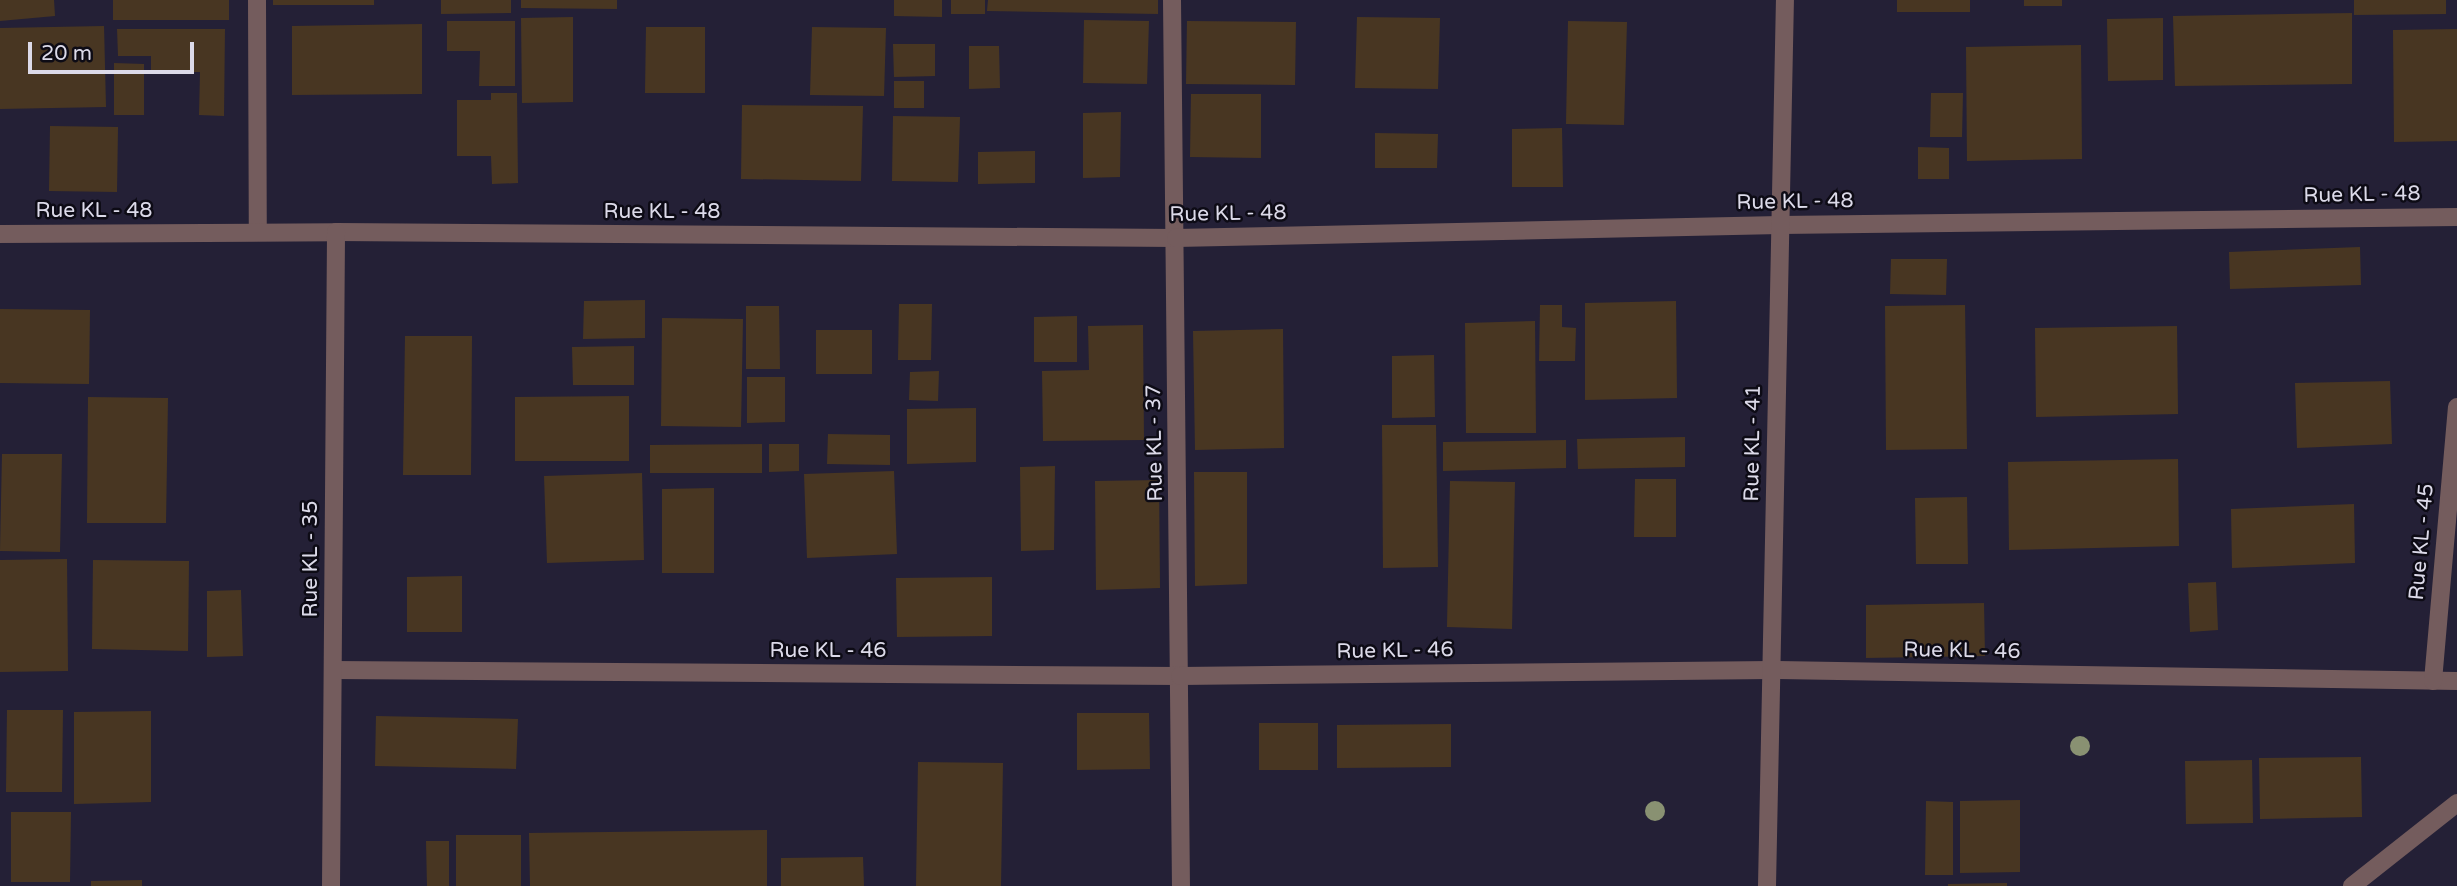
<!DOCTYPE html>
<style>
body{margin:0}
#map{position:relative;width:2457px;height:886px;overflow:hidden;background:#242036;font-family:"Varela Round",sans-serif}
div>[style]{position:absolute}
.building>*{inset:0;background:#483622}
.street>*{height:18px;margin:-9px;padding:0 9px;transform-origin:9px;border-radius:9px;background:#745c5d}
.trees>*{width:20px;height:20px;margin:-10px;border-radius:50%;background:#899172}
span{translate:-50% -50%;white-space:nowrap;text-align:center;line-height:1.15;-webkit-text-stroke:5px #0d0b15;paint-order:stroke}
.street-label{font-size:21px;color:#dcdae9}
.scale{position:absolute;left:28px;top:42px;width:166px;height:32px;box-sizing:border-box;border:4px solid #dcdae9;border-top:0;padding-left:9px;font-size:21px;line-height:24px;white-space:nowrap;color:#dcdae9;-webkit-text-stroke:5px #0d0b15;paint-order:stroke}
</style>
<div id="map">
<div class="building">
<div style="clip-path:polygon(0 0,54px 0,55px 16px,0 21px)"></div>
<div style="clip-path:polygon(113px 0,229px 0,229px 20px,113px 20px)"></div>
<div style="clip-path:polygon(273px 0,374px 0,374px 5px,273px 5px)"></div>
<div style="clip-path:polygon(441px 0,511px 0,511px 13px,441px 14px)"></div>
<div style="clip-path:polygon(521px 0,617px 0,617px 9px,521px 8px)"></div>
<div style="clip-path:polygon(894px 0,942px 0,942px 17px,894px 16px)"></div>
<div style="clip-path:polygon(951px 0,985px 0,985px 14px,951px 14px)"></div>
<div style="clip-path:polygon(988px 0,1158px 0,1158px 14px,987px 11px)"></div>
<div style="clip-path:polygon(1897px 0,1970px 0,1970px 12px,1897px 12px)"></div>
<div style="clip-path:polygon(2024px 0,2062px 0,2062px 6px,2024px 6px)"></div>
<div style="clip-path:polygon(2354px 0,2446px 0,2446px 14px,2354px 15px)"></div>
<div style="clip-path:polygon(2352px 13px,2352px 84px,2175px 86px,2173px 16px)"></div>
<div style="clip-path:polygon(573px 17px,573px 102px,522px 103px,521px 18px)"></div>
<div style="clip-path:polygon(1357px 17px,1440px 18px,1438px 89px,1355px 88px)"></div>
<div style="clip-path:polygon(2163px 18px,2163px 80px,2108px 81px,2107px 19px)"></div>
<div style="clip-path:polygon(1084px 20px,1149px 21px,1147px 84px,1083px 83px)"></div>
<div style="clip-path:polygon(447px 21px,515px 21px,515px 86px,479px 86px,480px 51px,447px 51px)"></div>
<div style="clip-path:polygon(1187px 21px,1296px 22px,1295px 85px,1186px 84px)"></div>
<div style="clip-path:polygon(1568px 21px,1627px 22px,1624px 125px,1566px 124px)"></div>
<div style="clip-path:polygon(422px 24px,422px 94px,292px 95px,292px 26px)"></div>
<div style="clip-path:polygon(104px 26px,106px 107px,0 109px,0 28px)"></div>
<div style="clip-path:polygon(646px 27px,705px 27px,705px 93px,645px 93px)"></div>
<div style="clip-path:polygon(812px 27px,886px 28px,884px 96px,810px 95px)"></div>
<div style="clip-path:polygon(117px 29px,225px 29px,224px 116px,199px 115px,200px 72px,151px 72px,151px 56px,118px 56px)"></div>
<div style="clip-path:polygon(2457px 29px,2457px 141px,2394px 142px,2393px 30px)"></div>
<div style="clip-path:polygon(893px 44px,935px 44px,935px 76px,894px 77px)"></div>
<div style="clip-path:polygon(2081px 45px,2082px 159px,1967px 161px,1966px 47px)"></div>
<div style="clip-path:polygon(969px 46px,999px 46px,1000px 88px,969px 89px)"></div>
<div style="clip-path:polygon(114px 63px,144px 64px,144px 115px,114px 115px)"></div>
<div style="clip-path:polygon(894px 81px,924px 81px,924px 108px,894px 108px)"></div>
<div style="clip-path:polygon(491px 93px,517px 93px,518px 183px,492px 184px,491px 156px,457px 156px,457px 100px,491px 100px)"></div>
<div style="clip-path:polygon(1931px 93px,1963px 93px,1962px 137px,1930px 137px)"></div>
<div style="clip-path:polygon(1191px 94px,1261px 94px,1261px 158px,1190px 157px)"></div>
<div style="clip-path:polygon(742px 105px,863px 106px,861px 181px,741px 179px)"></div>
<div style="clip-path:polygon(1121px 112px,1120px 177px,1083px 178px,1083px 113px)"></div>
<div style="clip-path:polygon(893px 116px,960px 117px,958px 182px,892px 181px)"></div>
<div style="clip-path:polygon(50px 126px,118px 127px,117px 192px,49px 191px)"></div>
<div style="clip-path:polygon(1562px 128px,1563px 187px,1512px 187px,1512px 129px)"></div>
<div style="clip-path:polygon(1375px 133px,1438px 134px,1437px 168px,1375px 168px)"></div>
<div style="clip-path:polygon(1918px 147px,1949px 148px,1949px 179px,1918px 179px)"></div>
<div style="clip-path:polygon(1035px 151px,1035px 183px,978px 184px,978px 152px)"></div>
<div style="clip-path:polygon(2360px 247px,2361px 285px,2230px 289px,2229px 252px)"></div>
<div style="clip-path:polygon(1891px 259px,1947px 259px,1946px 295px,1890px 294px)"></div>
<div style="clip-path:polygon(645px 300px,645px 338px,583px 339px,584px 301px)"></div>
<div style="clip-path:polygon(1676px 301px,1677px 398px,1585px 400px,1585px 303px)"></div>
<div style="clip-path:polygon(899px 304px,932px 304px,931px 360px,898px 360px)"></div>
<div style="clip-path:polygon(1540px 305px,1562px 305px,1562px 327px,1576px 328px,1575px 361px,1539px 361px)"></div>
<div style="clip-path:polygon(1965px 305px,1967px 449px,1886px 450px,1885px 306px)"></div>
<div style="clip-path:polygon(746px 306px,779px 306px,780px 369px,746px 369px)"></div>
<div style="clip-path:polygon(0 309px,90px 310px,89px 384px,0 383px)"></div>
<div style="clip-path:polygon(1077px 316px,1077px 362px,1034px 362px,1034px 317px)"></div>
<div style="clip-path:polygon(662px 318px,743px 319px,741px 427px,661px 426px)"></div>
<div style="clip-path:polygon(1535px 321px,1536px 433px,1466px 433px,1465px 323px)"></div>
<div style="clip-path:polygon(1143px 325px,1144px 440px,1043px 441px,1042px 371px,1089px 370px,1088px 326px)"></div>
<div style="clip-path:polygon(2177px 326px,2178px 414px,2036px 417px,2035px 328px)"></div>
<div style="clip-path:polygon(1283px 329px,1284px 448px,1195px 450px,1193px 331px)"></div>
<div style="clip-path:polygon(816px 330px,872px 330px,872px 374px,816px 374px)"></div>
<div style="clip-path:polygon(405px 336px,472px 336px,471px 475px,403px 475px)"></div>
<div style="clip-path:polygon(634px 346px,634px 385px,573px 385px,572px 347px)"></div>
<div style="clip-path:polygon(1434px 355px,1435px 417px,1392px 418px,1392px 356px)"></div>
<div style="clip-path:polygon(939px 371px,938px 401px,909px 400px,910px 372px)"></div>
<div style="clip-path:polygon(747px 377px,785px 377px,785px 422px,747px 423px)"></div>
<div style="clip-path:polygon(2390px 381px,2392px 444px,2297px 448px,2295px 383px)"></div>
<div style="clip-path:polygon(629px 396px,629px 461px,515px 461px,515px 397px)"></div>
<div style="clip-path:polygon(88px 397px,168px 398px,166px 523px,87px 523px)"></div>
<div style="clip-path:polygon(976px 408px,976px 462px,907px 464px,907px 409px)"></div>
<div style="clip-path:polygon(1382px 425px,1436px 425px,1438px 567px,1383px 568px)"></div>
<div style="clip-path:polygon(828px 434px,890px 435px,890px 465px,827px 464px)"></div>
<div style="clip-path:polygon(1685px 437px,1685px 467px,1578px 469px,1577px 439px)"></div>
<div style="clip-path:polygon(1566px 440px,1566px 468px,1443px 471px,1443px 442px)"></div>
<div style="clip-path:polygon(762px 444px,762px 473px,650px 473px,650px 445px)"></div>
<div style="clip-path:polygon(769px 444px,799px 444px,799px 471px,769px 472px)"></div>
<div style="clip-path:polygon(2px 454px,62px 454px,60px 552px,0 551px)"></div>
<div style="clip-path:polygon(2178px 459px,2179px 546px,2009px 550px,2008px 462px)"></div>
<div style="clip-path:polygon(1055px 466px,1054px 550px,1021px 551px,1020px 467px)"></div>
<div style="clip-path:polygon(894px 471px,897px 554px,807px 558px,804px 474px)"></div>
<div style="clip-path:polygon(1194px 472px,1247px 472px,1247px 584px,1195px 586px)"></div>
<div style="clip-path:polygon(642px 473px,644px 560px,547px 563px,544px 476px)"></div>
<div style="clip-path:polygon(1635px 479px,1676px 479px,1676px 537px,1634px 537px)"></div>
<div style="clip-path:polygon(1159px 480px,1160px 588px,1096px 590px,1095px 481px)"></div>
<div style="clip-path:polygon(1450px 481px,1515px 482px,1512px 629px,1447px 627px)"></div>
<div style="clip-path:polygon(714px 488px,714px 573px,662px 573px,662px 489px)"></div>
<div style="clip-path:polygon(1967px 497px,1968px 564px,1916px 564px,1915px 498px)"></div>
<div style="clip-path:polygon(2354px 504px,2355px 563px,2232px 568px,2231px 509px)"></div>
<div style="clip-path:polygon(67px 559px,68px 671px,0 672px,0 560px)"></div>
<div style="clip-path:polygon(93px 560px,189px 561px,188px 651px,92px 649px)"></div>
<div style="clip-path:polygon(462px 576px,462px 632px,407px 632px,407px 577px)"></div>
<div style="clip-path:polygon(992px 577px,992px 636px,897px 637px,896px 578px)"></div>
<div style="clip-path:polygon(2216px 582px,2218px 630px,2190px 632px,2188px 583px)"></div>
<div style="clip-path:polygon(241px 590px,243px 656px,207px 657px,207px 591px)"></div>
<div style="clip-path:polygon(1984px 603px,1985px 656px,1866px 658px,1866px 605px)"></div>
<div style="clip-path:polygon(7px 710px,63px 710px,62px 792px,6px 792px)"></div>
<div style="clip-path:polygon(151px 711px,151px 802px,74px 804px,74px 712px)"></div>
<div style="clip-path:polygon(1077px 713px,1149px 713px,1150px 769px,1077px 770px)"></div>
<div style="clip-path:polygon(376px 716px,518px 719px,516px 769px,375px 766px)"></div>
<div style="clip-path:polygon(1259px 723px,1318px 723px,1318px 770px,1259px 770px)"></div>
<div style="clip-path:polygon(1451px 724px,1451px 767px,1337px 768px,1337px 725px)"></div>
<div style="clip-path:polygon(2361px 757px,2362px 817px,2260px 819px,2259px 758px)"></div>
<div style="clip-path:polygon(2252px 760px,2253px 823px,2186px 824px,2185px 761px)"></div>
<div style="clip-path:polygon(918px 762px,1003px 763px,1001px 886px,916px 886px)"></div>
<div style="clip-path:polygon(2020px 800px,2020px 872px,1960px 873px,1960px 801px)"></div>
<div style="clip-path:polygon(1926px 801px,1953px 802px,1953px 875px,1925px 875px)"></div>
<div style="clip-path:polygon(11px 812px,71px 812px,70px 882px,11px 882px)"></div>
<div style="clip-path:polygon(767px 830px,767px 886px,530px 886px,529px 833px)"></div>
<div style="clip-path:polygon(456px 835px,521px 835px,521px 886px,456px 886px)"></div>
<div style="clip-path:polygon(426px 841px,449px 841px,449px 886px,427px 886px)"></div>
<div style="clip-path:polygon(863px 857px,864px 886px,781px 886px,781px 858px)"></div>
<div style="clip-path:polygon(142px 880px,142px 886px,91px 886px,91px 881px)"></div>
<div style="clip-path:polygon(2007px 883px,2007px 886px,1948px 886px,1948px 884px)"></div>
</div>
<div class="street">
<div style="left:257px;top:0;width:232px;rotate:89.8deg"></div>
<div style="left:1172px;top:0;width:886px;rotate:89.42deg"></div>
<div style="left:0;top:234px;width:336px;rotate:-0.3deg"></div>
<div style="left:336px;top:232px;width:840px;rotate:0.41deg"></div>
<div style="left:1176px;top:238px;width:604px;rotate:-1.23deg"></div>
<div style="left:1780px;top:225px;width:677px;rotate:-0.68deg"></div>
<div style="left:333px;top:670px;width:847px;rotate:0.41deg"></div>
<div style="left:1180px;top:676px;width:592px;rotate:-0.58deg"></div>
<div style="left:1772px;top:670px;width:685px;rotate:0.92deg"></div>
<div style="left:2433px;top:681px;width:275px;rotate:-85deg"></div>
<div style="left:331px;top:886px;width:654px;rotate:-89.56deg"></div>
<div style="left:1767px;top:886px;width:886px;rotate:-88.84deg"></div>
<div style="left:2352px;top:886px;width:134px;rotate:-38.3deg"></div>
</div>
<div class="trees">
<div style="left:2080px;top:746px"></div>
<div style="left:1655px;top:811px"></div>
</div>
<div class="street-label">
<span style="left:2362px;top:195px;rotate:-1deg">Rue KL - 48</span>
<span style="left:1795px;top:202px;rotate:-1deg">Rue KL - 48</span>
<span style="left:94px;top:211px">Rue KL - 48</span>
<span style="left:662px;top:212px">Rue KL - 48</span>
<span style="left:1228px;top:214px;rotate:-1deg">Rue KL - 48</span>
<span style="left:1155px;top:443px;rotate:-91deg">Rue KL - 37</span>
<span style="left:1753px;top:443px;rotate:-89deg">Rue KL - 41</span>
<span style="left:2422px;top:542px;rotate:-85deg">Rue KL - 45</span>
<span style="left:311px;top:559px;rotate:-90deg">Rue KL - 35</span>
<span style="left:828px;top:651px">Rue KL - 46</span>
<span style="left:1395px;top:651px;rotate:-1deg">Rue KL - 46</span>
<span style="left:1962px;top:651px;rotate:1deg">Rue KL - 46</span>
</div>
<div class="scale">20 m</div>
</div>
